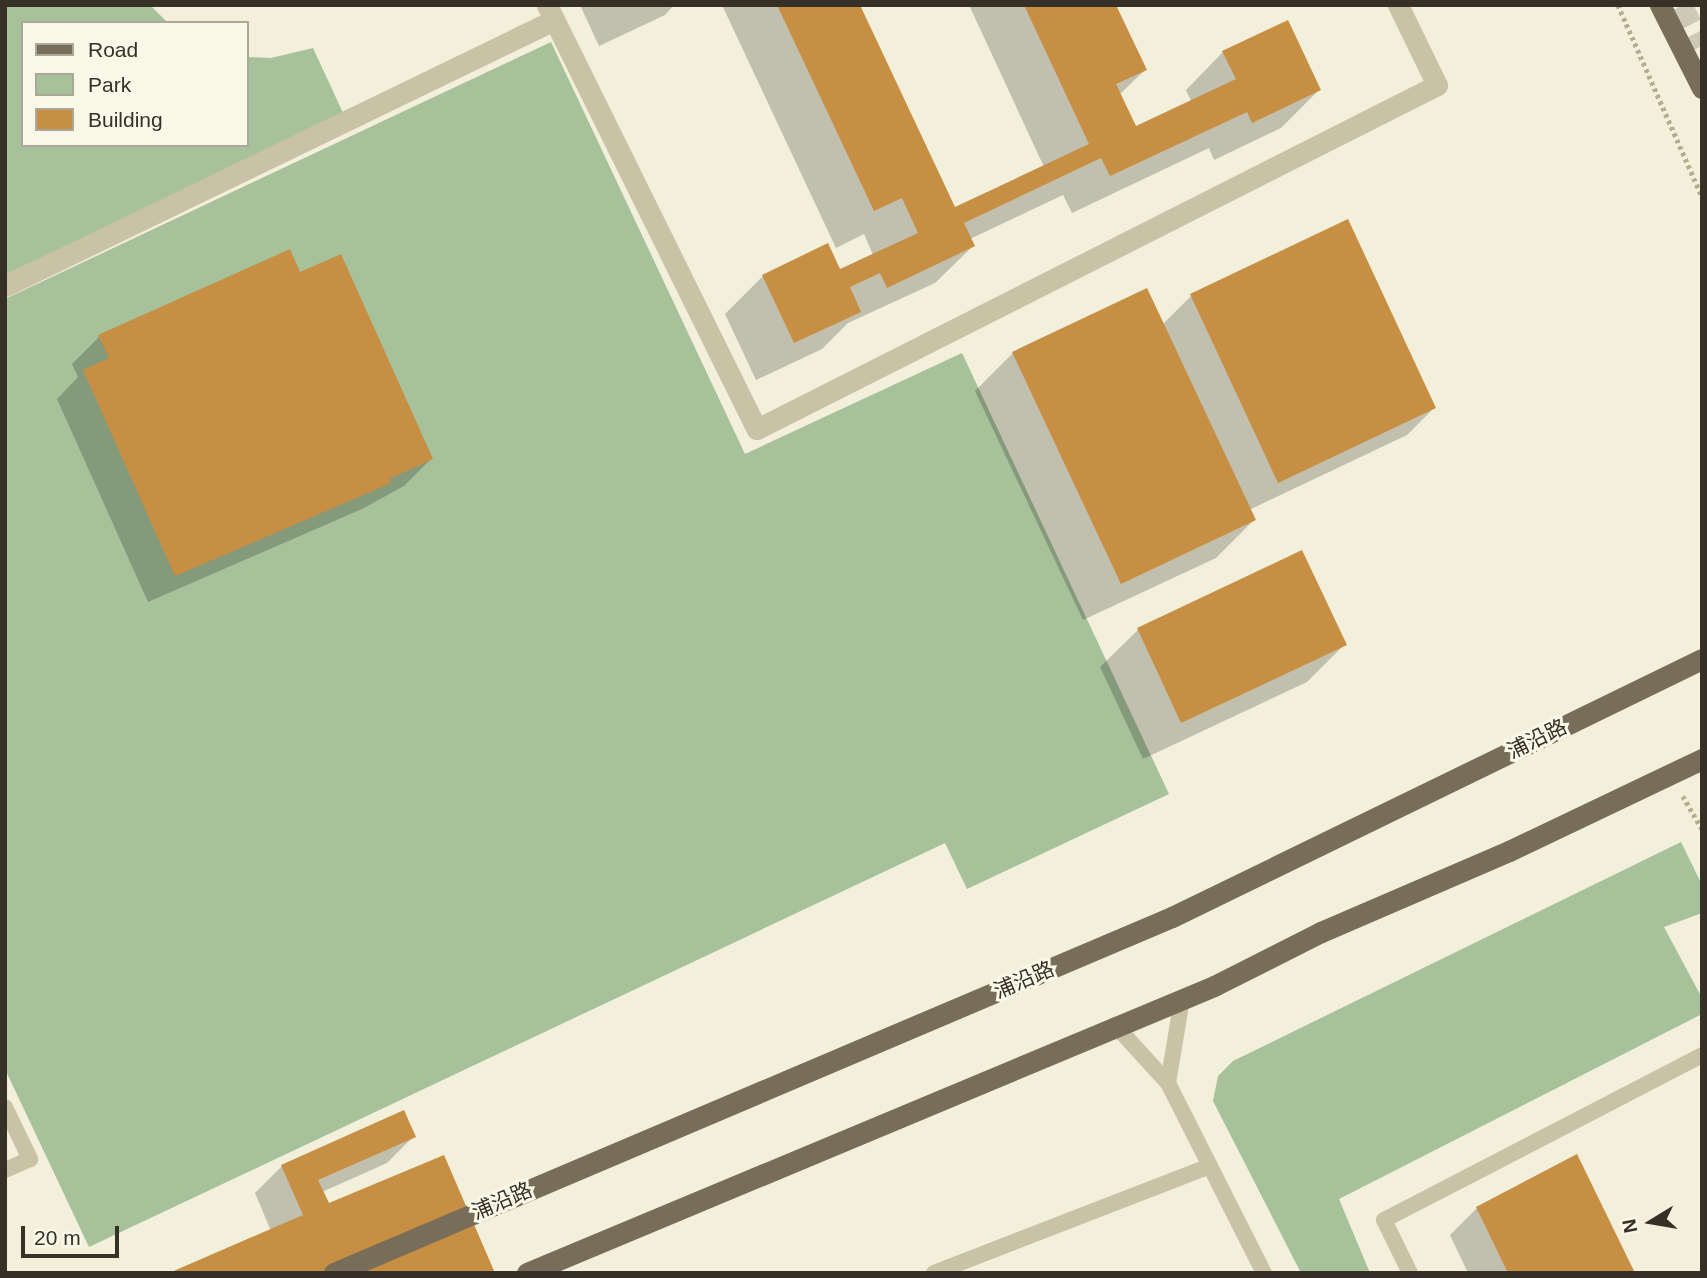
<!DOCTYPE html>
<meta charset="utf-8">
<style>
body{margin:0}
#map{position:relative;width:1707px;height:1278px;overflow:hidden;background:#f2efda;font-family:Arial,"Noto Sans SC",sans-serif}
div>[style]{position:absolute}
.green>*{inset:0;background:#a7c19a}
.shadow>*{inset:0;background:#0003}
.building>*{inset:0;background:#c78f43}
.highway-tunnel>*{height:21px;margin-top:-10.5px;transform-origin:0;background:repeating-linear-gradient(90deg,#ccc9b6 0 21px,transparent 0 31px)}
.path>*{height:4.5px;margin-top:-2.25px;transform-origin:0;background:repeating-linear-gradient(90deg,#b6ad90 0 3.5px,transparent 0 7px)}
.lane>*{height:16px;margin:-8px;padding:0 8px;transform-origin:8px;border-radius:8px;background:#cac2a6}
.street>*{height:21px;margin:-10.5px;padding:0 10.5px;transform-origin:10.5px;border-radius:10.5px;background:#cac2a6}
.primary>*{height:21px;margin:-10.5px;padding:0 10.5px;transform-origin:10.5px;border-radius:10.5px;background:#786d58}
span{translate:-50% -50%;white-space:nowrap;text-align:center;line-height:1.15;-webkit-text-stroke:6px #f9f7e7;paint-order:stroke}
.street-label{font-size:21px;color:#363127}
.frame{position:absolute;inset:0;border:7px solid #363127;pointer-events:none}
.legend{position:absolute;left:21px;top:21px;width:228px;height:126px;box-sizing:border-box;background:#f9f7e7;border:2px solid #aba89a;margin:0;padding:9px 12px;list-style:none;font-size:21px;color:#363127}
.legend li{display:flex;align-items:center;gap:14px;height:35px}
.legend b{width:35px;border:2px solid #aba89a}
.north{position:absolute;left:1616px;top:1187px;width:70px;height:70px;-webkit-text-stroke:5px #f9f7e7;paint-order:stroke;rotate:259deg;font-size:19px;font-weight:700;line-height:28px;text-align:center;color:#363127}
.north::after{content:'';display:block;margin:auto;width:24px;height:32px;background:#363127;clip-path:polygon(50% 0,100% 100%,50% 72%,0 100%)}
.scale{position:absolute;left:21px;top:1226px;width:98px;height:32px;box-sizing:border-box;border:4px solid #363127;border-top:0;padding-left:9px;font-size:21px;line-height:24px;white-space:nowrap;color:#363127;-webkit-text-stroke:5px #f9f7e7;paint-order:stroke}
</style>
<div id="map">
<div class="green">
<div style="clip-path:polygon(5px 5px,150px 5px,168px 23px,23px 23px,23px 145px,247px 145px,247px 57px,271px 58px,313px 48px,344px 115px,5px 275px)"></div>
<div style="clip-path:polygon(551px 42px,745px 454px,962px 353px,1169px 794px,967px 889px,945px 843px,89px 1247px,5px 1069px,5px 299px)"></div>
<div style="clip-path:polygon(1681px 842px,1702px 885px,1702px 913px,1664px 927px,1702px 998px,1702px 1014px,1339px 1199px,1370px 1273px,1301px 1273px,1213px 1101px,1218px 1076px,1233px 1061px)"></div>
</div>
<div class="shadow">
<div style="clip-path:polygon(580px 5px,674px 5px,665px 15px,599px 46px)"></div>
<div style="clip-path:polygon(722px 5px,858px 5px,954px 209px,1044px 167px,969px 5px,1114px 5px,1145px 70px,1119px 95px,1135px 129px,1191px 101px,1186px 90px,1223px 52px,1319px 90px,1281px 128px,1214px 160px,1209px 148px,1072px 213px,1063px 195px,970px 239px,973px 246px,935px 283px,848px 323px,822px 349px,756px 380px,725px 314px,763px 276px,840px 271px,873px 255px,864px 234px,836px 248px)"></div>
<div style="clip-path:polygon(1348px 222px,1434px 408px,1407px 435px,1249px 510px,1254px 520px,1216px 558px,1083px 620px,975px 391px,1013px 353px,1162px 325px,1191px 296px)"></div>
<div style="clip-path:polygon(299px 275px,431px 459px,404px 486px,362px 509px,148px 602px,57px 399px,78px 377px,72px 364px,99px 337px)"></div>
<div style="clip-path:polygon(1138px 630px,1345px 644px,1307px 682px,1143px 759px,1100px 667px)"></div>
<div style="clip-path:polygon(414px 1136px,387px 1163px,322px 1192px,328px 1206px,271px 1231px,255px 1193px,282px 1166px)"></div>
<div style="clip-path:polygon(1477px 1208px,1633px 1273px,1468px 1273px,1450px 1235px)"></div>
</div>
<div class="building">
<div style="clip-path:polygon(777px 5px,860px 5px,955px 207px,1089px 144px,1024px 5px,1116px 5px,1147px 70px,1116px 84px,1136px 126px,1236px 79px,1222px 51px,1288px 20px,1321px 90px,1252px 123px,1247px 112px,1110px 176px,1101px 158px,964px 223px,975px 246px,887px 288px,880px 273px,850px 287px,861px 312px,794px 343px,762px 275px,828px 243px,840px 269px,918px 233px,902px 198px,874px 211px)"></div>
<div style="clip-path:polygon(1348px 219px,1436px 408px,1278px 483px,1190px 294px)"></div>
<div style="clip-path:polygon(290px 249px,300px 272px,341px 254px,433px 459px,389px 479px,391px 483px,175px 576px,83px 370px,109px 358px,98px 335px)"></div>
<div style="clip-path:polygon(1147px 288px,1256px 520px,1121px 584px,1012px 352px)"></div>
<div style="clip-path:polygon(1302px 550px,1347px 645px,1181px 723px,1137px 628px)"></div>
<div style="clip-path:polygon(404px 1110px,416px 1137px,318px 1180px,329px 1203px,444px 1155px,495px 1273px,169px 1273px,303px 1215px,281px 1165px)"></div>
<div style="clip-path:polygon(1577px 1154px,1635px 1273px,1508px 1273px,1476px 1207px)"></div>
</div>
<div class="highway-tunnel">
<div style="left:1682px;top:5px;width:45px;rotate:63.4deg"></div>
</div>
<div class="path">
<div style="left:1618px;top:5px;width:209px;rotate:66.3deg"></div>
<div style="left:1683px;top:796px;width:38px;rotate:60deg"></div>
</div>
<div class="lane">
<div style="left:1115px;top:1025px;width:79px;rotate:47.6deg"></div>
<div style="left:1168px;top:1083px;width:213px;rotate:63.2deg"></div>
<div style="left:1168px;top:1083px;width:85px;rotate:-80.5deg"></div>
<div style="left:5px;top:1107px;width:58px;rotate:64.3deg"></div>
<div style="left:30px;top:1159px;width:27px;rotate:156deg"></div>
<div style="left:934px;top:1273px;width:296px;rotate:-21.2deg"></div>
<div style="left:1410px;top:1273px;width:59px;rotate:-116.1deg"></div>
<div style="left:1384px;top:1220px;width:358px;rotate:-27.4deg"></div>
</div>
<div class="street">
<div style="left:547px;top:5px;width:473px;rotate:63.7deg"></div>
<div style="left:757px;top:429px;width:762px;rotate:-26.83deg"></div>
<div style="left:1437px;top:85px;width:89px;rotate:-116deg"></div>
<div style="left:5px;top:286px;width:610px;rotate:-25.85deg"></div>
</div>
<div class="primary">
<div style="left:1660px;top:5px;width:93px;rotate:63.2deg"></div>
<div style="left:334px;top:1273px;width:910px;rotate:-23.02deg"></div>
<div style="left:1172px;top:917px;width:589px;rotate:-25.96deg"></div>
<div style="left:527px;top:1273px;width:745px;rotate:-22.67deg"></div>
<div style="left:1214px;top:986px;width:120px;rotate:-26.8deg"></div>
<div style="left:1321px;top:932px;width:205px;rotate:-23.3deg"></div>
<div style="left:1509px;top:851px;width:214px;rotate:-25.5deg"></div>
</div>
<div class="street-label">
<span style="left:1537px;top:739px;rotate:-26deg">浦沿路</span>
<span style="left:1024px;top:980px;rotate:-23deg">浦沿路</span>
<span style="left:502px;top:1201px;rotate:-23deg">浦沿路</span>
</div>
<div class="frame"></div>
<ul class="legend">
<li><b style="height:9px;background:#786d58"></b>Road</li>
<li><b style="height:19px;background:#a7c19a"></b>Park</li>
<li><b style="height:19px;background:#c78f43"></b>Building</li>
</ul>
<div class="north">N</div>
<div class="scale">20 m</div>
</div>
